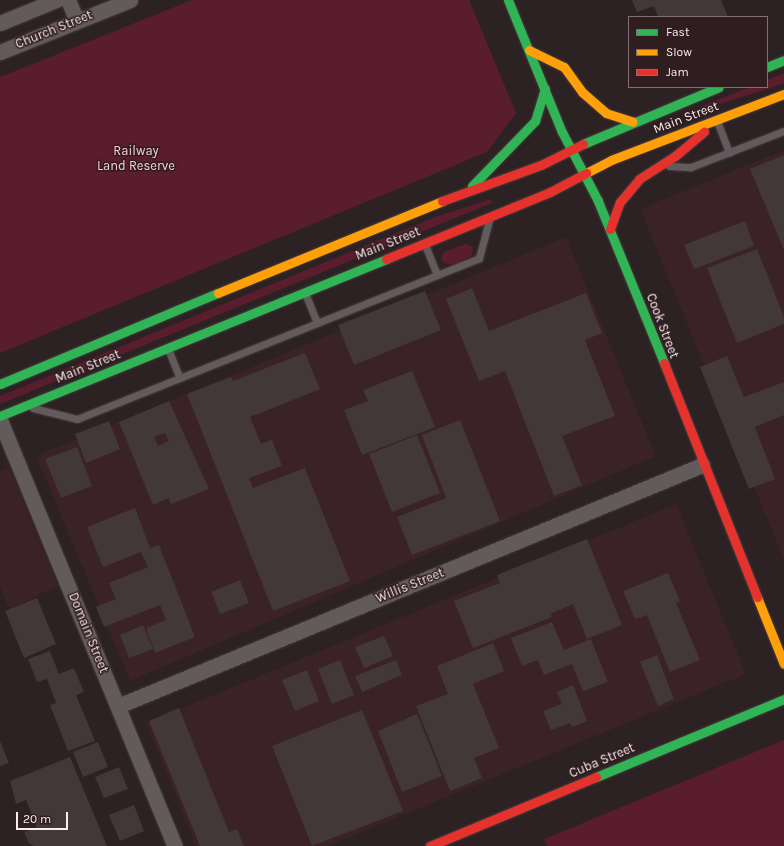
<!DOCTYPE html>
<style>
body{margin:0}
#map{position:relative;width:784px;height:846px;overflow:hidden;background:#2c2123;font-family:Karla,sans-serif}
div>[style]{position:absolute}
.built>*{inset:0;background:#3a2226}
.green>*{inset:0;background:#5a1d2d}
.building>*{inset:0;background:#42383a}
.roads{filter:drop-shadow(0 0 1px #463c3e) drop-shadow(0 0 1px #463c3e)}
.lane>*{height:7px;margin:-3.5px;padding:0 3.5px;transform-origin:3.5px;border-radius:3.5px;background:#635a5c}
.street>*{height:15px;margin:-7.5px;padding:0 7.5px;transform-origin:7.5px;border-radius:7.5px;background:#635a5c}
.fast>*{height:9px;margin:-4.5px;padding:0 4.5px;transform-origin:4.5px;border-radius:4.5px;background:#30b455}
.slow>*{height:9px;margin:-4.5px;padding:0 4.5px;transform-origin:4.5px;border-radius:4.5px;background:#ff9f0a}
.jam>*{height:9px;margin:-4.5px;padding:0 4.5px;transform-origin:4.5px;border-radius:4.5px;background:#e5322d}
span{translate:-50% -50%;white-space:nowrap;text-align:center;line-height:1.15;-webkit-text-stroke:3px #301d20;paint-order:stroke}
.street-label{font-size:13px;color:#fbedef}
.park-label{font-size:13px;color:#fecdd4}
.legend{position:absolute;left:628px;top:16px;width:140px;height:72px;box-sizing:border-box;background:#301d20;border:1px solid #817073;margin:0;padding:5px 7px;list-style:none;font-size:12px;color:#fbedef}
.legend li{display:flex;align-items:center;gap:8px;height:20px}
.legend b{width:20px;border:1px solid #817073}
.scale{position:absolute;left:16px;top:812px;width:52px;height:18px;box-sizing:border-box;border:2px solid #fbedef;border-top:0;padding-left:5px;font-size:12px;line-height:14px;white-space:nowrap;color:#fbedef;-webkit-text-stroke:3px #301d20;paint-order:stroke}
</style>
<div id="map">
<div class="built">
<div style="clip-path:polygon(784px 150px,784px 560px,640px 209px)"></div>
<div style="clip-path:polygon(566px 237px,656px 456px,130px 681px,36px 456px)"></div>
<div style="clip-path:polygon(9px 467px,58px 586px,9px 609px,0 587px,0 471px)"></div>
<div style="clip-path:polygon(676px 504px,746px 674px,328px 846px,196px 846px,146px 723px)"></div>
</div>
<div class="green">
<div style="clip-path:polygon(192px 0,469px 0,516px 113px,487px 152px,0 353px,0 77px)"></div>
<div style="clip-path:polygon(784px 73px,784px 83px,768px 89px,703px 109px,702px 106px,750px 87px,767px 87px,767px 80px)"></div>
<div style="clip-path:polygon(491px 199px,492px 203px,0 404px,0 396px,435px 217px)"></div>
<div style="clip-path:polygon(466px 244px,473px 247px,472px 256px,453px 265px,444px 263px,441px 258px,444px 252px)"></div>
<div style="clip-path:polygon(784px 740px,784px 846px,547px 846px,544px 839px)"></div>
</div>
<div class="building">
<div style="clip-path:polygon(632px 0,721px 0,728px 17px,658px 17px,654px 6px,637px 12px)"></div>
<div style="clip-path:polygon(784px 155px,784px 250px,750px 169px)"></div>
<div style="clip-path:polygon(745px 221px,754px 246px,694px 269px,684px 245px)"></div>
<div style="clip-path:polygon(757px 249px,784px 317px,784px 324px,737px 343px,707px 268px)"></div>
<div style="clip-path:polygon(472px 288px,489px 331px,586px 293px,602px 333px,585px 340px,615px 416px,562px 436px,582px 485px,554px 496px,505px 371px,479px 381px,446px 299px)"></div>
<div style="clip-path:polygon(425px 291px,441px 330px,354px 365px,338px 325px)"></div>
<div style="clip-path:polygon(305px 353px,320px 389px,250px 417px,261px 444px,272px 440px,282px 466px,249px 478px,253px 488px,305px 468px,350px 581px,273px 611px,187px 394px,231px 377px,233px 381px)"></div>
<div style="clip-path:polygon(727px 356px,744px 397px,784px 382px,784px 415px,755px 427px,775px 479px,749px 489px,700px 367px)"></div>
<div style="clip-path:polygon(412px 371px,435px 427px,362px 455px,344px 410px,368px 401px,363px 390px)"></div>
<div style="clip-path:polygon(evenodd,169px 401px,209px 489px,171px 504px,169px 498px,153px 505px,119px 422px,169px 401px,165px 433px,169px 441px,158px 446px,154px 437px,165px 433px)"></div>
<div style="clip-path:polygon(460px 420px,500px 521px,412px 555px,397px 517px,446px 498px,422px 435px)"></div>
<div style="clip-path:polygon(109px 421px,120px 449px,86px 463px,75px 434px)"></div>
<div style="clip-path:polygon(417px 435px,440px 493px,392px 512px,369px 454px)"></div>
<div style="clip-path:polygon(77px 447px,92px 486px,61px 498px,45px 459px)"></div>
<div style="clip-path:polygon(135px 508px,150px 548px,159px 545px,195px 637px,155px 653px,146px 628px,166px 620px,160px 605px,104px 627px,96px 607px,116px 599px,109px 583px,148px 567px,141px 552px,103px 567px,87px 527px)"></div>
<div style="clip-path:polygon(587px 539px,622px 625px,587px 639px,573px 604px,550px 614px,552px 617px,473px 648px,454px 601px,500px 583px,497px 575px)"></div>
<div style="clip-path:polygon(668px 573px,680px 601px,676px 603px,700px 660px,670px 672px,647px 615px,635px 619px,623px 591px)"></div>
<div style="clip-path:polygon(240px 580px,249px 603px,220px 614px,211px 592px)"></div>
<div style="clip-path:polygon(37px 598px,56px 644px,24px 658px,5px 611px)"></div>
<div style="clip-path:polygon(552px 622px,564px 650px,591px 639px,608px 682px,583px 691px,572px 664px,544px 675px,538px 660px,522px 666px,511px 638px)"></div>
<div style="clip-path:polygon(143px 625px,153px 649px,129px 658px,120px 635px)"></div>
<div style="clip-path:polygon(384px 636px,393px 656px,364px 668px,355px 647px)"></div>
<div style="clip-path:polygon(493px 643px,504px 671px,473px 684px,499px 748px,474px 758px,482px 778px,450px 791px,416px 706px,448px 694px,437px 666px)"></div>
<div style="clip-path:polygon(50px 651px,59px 674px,74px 668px,84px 692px,76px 695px,95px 741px,68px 751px,50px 705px,56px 703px,47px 679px,37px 682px,28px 659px)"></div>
<div style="clip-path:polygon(657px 655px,674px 699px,658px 706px,640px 662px)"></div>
<div style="clip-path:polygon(340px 660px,354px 695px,332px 704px,318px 669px)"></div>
<div style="clip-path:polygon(396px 660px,402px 675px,362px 692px,355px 676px)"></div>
<div style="clip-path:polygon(307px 670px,319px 701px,295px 711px,282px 680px)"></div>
<div style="clip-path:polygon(573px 685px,587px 721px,572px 727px,570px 723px,551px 730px,543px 711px,562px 704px,557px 692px)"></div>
<div style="clip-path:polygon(179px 708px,229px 832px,237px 829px,244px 846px,200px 846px,149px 721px)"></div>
<div style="clip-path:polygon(362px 710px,403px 811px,312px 846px,272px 746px)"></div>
<div style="clip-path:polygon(417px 714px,442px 776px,402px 792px,378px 731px)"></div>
<div style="clip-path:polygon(0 741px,9px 763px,0 766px)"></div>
<div style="clip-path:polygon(98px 742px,108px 767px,83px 777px,73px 752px)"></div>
<div style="clip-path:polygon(70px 757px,90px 805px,107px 846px,33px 846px,29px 843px,24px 832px,37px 827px,26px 800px,16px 804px,10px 781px)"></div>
<div style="clip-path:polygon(119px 767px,128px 789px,104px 798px,95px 777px)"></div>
<div style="clip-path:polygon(134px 805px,144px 831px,120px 841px,109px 815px)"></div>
</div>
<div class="roads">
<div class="lane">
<div style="left:717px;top:121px;width:34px;rotate:69deg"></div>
<div style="left:669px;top:166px;width:22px;rotate:3deg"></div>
<div style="left:691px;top:167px;width:100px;rotate:-21.2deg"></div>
<div style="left:425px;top:245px;width:32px;rotate:68deg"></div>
<div style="left:305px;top:293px;width:32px;rotate:68deg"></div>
<div style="left:168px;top:349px;width:31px;rotate:68deg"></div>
<div style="left:33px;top:408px;width:45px;rotate:14deg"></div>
<div style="left:77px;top:419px;width:433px;rotate:-21.8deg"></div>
<div style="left:479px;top:258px;width:39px;rotate:-75deg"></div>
</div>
<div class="street">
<div style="left:68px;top:0;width:23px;rotate:67deg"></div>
<div style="left:0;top:23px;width:61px;rotate:-22.3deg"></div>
<div style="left:0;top:52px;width:140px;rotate:-21.8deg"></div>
<div style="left:0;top:420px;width:461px;rotate:67.7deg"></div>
<div style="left:118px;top:706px;width:632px;rotate:-22.42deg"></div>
</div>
<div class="fast">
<div style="left:508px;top:0;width:143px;rotate:67.8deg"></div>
<div style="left:562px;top:132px;width:78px;rotate:62.4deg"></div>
<div style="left:598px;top:201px;width:175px;rotate:67.8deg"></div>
<div style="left:767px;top:67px;width:18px;rotate:-22deg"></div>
<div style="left:583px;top:144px;width:147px;rotate:-22.7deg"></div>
<div style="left:472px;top:186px;width:91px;rotate:-45.9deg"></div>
<div style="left:535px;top:121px;width:34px;rotate:-73deg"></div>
<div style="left:0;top:384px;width:236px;rotate:-22.7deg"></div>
<div style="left:0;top:416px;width:417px;rotate:-22.1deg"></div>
<div style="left:596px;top:777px;width:204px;rotate:-22.5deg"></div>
</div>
<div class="slow">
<div style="left:529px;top:50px;width:39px;rotate:26deg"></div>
<div style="left:564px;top:67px;width:31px;rotate:54deg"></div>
<div style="left:582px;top:92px;width:32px;rotate:41deg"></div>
<div style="left:606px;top:113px;width:28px;rotate:18deg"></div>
<div style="left:586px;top:173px;width:28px;rotate:-27deg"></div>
<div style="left:611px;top:160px;width:185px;rotate:-20.9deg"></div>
<div style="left:218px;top:293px;width:242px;rotate:-22.3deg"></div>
<div style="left:757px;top:597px;width:72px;rotate:68.1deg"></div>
</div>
<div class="jam">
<div style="left:442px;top:201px;width:105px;rotate:-20deg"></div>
<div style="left:541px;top:165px;width:47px;rotate:-26.6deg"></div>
<div style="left:610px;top:229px;width:29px;rotate:-70deg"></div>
<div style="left:620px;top:202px;width:30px;rotate:-50deg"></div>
<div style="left:639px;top:179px;width:43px;rotate:-32.6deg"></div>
<div style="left:675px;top:156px;width:38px;rotate:-40deg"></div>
<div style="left:386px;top:259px;width:177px;rotate:-22.2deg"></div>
<div style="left:550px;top:192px;width:41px;rotate:-27.8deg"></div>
<div style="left:664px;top:363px;width:252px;rotate:68.3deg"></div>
<div style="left:430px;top:846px;width:180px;rotate:-22.6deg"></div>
</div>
</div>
<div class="street-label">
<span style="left:54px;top:30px;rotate:-22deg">Church Street</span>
<span style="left:686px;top:118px;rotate:-21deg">Main Street</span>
<span style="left:388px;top:244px;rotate:-22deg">Main Street</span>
<span style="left:662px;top:326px;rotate:69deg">Cook Street</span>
<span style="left:88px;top:367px;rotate:-22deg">Main Street</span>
<span style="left:410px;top:586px;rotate:-22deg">Willis Street</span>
<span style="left:88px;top:633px;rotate:68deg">Domain Street</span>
<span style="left:602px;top:761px;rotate:-23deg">Cuba Street</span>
</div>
<div class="park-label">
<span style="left:136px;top:159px">Railway<br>Land Reserve</span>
</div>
<ul class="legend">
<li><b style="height:5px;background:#30b455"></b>Fast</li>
<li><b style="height:5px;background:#ff9f0a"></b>Slow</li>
<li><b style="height:5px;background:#e5322d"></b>Jam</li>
</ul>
<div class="scale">20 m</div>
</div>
